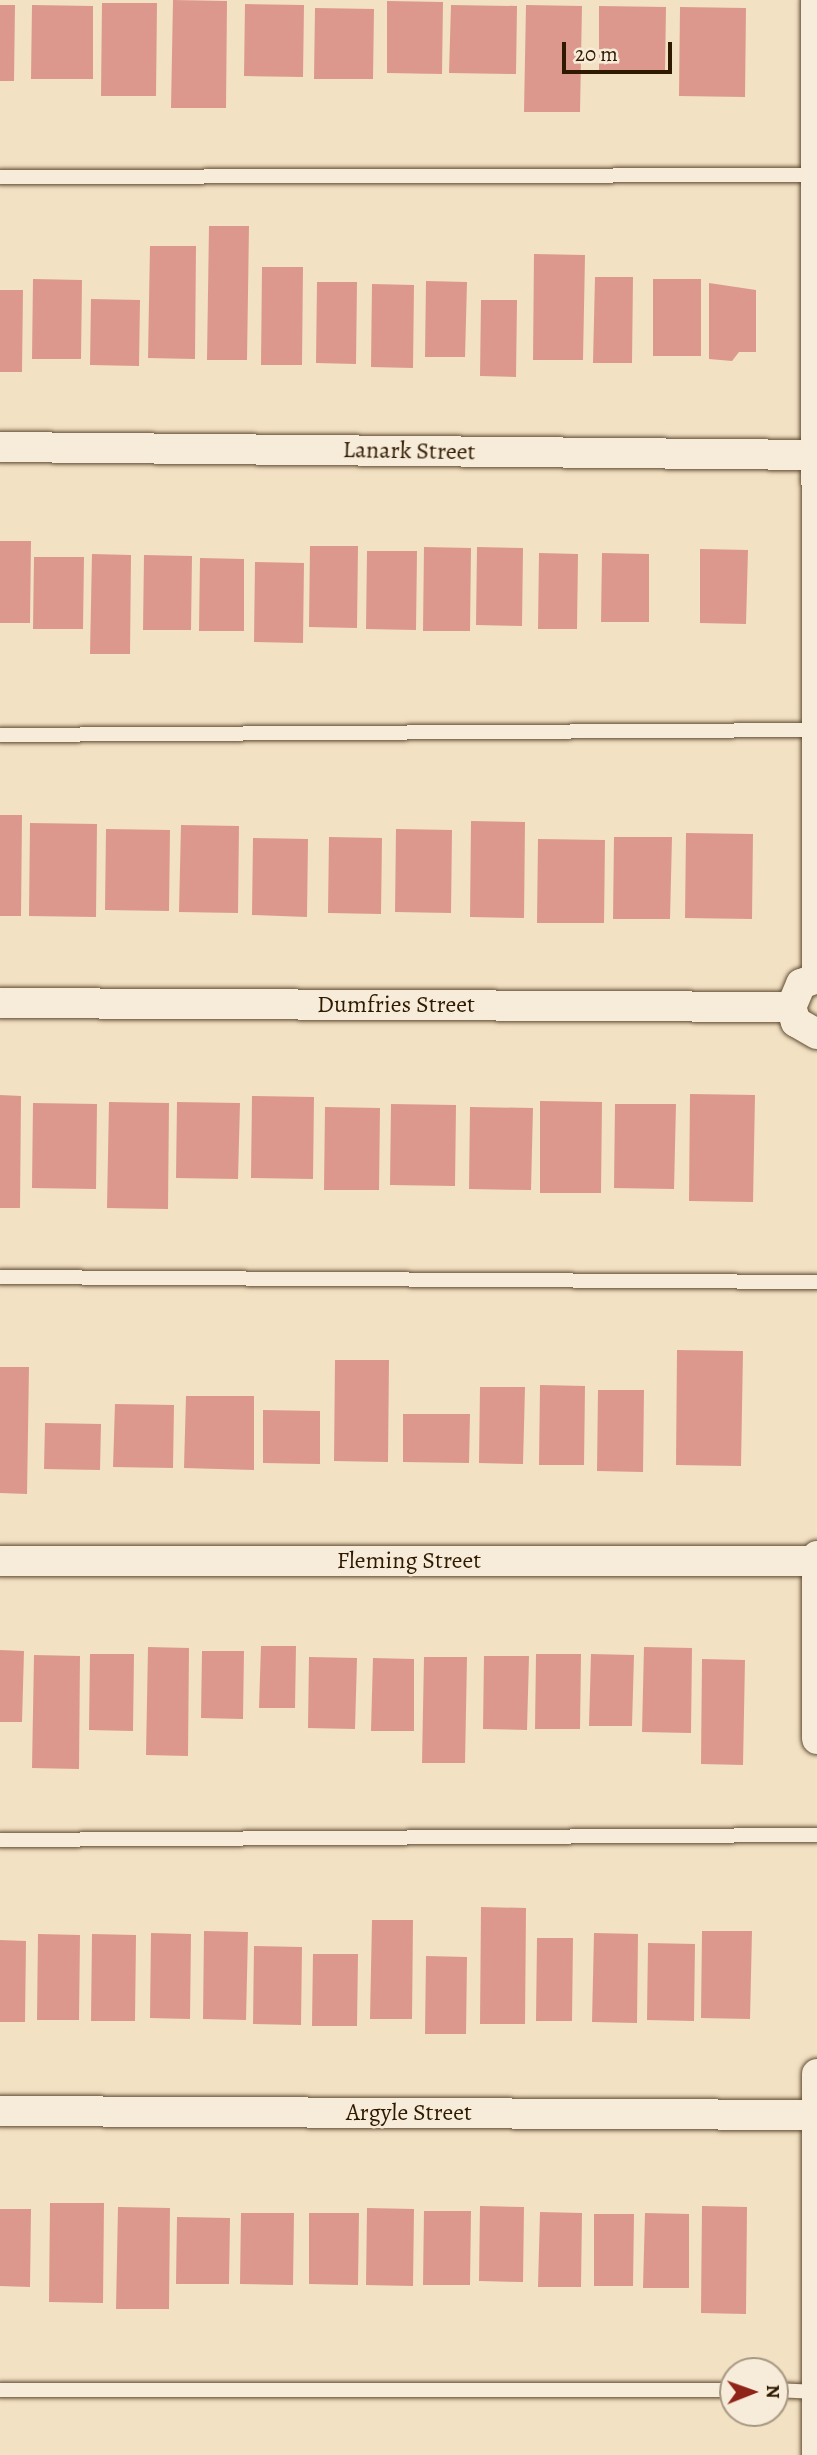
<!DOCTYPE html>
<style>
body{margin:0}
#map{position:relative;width:817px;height:2455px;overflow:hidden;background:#f3e1c4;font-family:Alegreya,serif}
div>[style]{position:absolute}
.building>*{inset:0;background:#dc988c}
.roads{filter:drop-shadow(0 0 2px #604c31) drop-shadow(0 0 2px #604c31)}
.lane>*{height:14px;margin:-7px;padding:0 7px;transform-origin:7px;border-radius:7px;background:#f7ecd9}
.street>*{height:30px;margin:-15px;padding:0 15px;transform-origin:15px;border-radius:15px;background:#f7ecd9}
span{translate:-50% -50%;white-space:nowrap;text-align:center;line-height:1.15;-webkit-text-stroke:5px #f7ecd9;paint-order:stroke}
.street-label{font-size:24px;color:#2f1a00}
.north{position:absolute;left:719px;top:2357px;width:70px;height:70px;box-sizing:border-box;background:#f7ecd9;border:2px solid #a79882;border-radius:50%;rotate:89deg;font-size:19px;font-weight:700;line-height:28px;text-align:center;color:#2f1a00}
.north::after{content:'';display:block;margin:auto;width:24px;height:32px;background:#8f2418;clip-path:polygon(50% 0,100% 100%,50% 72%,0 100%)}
.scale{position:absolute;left:562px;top:42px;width:110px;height:32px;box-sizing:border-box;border:4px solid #2f1a00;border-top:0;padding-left:9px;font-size:21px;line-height:24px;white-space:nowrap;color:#2f1a00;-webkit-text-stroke:5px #f7ecd9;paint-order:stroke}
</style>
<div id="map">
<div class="building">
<div style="clip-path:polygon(173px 0,227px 1px,226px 108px,171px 108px)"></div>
<div style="clip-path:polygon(387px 1px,443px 2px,442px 74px,387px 73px)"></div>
<div style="clip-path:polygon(102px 3px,157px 3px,156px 96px,101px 96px)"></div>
<div style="clip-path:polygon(245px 4px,304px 5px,303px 77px,244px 76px)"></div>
<div style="clip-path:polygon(0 5px,15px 5px,14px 81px,0 81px)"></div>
<div style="clip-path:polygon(32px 5px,93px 6px,93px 79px,31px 79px)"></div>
<div style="clip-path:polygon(451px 5px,517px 6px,516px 74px,449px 73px)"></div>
<div style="clip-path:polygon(526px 5px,582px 6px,580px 112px,524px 112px)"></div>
<div style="clip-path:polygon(599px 6px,666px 7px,665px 71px,599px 71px)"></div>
<div style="clip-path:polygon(680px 7px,746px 8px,745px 97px,679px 96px)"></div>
<div style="clip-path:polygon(315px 8px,374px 9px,373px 79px,314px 79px)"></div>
<div style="clip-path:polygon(209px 226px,249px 226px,247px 360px,207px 360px)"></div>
<div style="clip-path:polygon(150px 246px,196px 246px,195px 359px,148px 358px)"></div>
<div style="clip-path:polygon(534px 254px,585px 255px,583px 360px,533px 360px)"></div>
<div style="clip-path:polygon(262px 267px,303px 267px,302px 365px,261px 365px)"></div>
<div style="clip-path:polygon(595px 277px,633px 277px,632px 363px,593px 363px)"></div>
<div style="clip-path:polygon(33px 279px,82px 280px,81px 359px,32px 359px)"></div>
<div style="clip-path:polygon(653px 279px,701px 279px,701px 356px,653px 356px)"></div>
<div style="clip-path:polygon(426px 281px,467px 282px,465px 357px,425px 357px)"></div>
<div style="clip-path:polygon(317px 282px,357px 282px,356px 364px,316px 363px)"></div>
<div style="clip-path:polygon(709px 283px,756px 290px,756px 352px,739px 352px,732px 361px,709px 359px)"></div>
<div style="clip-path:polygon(372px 284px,414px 285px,413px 368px,371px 367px)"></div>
<div style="clip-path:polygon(0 290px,23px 290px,22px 372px,0 372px)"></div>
<div style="clip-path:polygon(91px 299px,140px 300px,139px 366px,90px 365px)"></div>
<div style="clip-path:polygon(481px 300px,517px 300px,516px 377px,480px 376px)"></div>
<div style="clip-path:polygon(0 541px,31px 541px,30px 623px,0 623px)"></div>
<div style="clip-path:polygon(310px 546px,358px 546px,357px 628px,309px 627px)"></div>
<div style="clip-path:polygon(424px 547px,471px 548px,470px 631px,423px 631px)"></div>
<div style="clip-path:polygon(477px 547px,523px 548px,522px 626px,476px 625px)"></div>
<div style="clip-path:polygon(700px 549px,748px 550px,746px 624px,700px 623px)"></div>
<div style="clip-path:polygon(367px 551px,417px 551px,416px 630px,366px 629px)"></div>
<div style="clip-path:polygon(539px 553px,578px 554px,577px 629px,538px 629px)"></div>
<div style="clip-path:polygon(602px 553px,649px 554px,649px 622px,601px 622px)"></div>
<div style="clip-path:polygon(92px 554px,131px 555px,130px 654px,90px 654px)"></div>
<div style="clip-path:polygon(144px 555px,192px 556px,191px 630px,143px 630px)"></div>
<div style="clip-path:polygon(34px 557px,84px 557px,83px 629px,33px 629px)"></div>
<div style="clip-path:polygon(200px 558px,244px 559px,244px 631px,199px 631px)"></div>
<div style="clip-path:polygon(255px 562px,304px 563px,303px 643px,254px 642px)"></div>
<div style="clip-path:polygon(0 815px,22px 815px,21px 916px,0 916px)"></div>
<div style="clip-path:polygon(471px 821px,525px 822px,524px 918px,470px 917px)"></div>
<div style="clip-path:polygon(30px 823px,97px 824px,96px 917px,29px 916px)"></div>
<div style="clip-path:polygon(181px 825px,239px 826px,238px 913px,179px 912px)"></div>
<div style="clip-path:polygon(106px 829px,170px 830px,169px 911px,105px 910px)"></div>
<div style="clip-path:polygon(396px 829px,452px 830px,451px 913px,395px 912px)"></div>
<div style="clip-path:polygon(686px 833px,753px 834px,752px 919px,685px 918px)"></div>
<div style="clip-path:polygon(329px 837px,382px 838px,381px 914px,328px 913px)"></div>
<div style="clip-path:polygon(614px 837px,672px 837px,670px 919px,613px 919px)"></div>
<div style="clip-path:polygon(253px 838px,308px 839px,307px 917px,252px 915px)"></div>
<div style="clip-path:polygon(538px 839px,605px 840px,604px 923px,537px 923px)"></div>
<div style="clip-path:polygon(690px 1094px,755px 1095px,753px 1202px,689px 1201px)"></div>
<div style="clip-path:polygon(0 1095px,21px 1096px,20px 1208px,0 1208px)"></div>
<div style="clip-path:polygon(252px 1096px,314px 1097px,313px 1179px,251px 1178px)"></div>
<div style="clip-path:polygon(540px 1101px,602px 1102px,601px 1193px,540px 1193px)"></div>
<div style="clip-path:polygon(109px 1102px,169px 1103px,168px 1209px,107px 1208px)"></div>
<div style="clip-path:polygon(177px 1102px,240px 1103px,238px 1179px,176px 1178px)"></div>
<div style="clip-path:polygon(33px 1103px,97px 1104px,96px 1189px,32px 1188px)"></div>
<div style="clip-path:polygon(391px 1104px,456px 1105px,455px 1186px,390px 1185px)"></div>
<div style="clip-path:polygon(615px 1104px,676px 1104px,674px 1189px,614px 1188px)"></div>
<div style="clip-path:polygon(325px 1107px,380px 1108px,379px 1190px,324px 1190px)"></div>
<div style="clip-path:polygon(470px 1107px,533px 1108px,531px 1190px,469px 1189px)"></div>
<div style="clip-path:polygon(677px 1350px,743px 1351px,741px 1466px,676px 1465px)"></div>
<div style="clip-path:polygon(335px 1360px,389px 1360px,388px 1462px,334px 1461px)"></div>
<div style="clip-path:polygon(0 1367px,29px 1367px,27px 1494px,0 1493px)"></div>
<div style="clip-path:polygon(540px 1385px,585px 1386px,584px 1465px,539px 1465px)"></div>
<div style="clip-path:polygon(480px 1387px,525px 1387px,523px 1464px,479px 1463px)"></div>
<div style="clip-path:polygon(598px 1390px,644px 1390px,643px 1472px,597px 1471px)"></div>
<div style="clip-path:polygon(186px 1396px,254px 1396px,254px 1470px,184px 1468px)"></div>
<div style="clip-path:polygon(115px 1404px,174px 1405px,173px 1468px,113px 1467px)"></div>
<div style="clip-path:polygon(263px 1410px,320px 1411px,320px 1464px,263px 1463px)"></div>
<div style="clip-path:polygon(403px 1414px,470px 1414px,469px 1463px,403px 1462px)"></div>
<div style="clip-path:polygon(45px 1423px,101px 1424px,100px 1470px,44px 1469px)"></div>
<div style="clip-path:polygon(261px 1646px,296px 1646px,295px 1708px,259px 1708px)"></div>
<div style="clip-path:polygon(148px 1647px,189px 1648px,188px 1756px,146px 1755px)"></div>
<div style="clip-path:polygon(644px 1647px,692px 1648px,691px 1733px,642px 1732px)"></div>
<div style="clip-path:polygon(0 1650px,24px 1651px,22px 1722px,0 1722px)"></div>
<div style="clip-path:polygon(202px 1651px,244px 1651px,243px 1719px,201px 1718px)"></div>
<div style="clip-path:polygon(90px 1654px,134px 1654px,133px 1731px,89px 1730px)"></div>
<div style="clip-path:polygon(536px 1654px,581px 1654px,580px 1729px,535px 1729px)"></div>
<div style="clip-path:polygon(591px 1654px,634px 1655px,632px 1726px,589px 1726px)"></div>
<div style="clip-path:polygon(34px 1655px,80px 1656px,79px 1769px,32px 1768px)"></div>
<div style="clip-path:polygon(484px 1656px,529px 1656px,527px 1730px,483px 1729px)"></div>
<div style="clip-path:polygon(309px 1657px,357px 1658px,355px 1729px,308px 1728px)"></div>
<div style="clip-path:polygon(424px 1657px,467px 1657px,465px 1763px,422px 1763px)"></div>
<div style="clip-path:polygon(373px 1658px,414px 1659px,414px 1731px,371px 1731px)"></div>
<div style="clip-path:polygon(702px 1659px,745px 1660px,743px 1765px,701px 1764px)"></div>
<div style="clip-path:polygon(481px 1907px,526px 1908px,525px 2024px,480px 2024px)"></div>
<div style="clip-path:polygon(372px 1920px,413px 1920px,412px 2019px,370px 2019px)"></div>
<div style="clip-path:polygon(204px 1931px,248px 1932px,246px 2020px,203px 2019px)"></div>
<div style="clip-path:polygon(702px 1931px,752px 1931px,750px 2019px,701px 2018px)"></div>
<div style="clip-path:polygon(151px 1933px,191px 1934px,190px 2019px,150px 2018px)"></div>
<div style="clip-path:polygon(594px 1933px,638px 1934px,637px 2023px,592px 2022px)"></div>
<div style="clip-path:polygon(38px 1934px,80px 1935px,79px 2020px,37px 2020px)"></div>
<div style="clip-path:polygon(92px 1934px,136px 1935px,135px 2021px,91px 2021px)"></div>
<div style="clip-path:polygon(537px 1938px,573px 1938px,572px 2021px,536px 2021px)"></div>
<div style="clip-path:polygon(0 1940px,26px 1941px,25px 2022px,0 2022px)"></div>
<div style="clip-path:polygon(648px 1943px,695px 1944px,694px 2021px,647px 2020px)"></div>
<div style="clip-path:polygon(254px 1946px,302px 1947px,301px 2025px,253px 2024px)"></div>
<div style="clip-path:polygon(313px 1954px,358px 1954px,357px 2026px,312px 2026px)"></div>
<div style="clip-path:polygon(426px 1956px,467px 1957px,466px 2034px,425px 2034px)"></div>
<div style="clip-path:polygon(50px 2203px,104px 2203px,103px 2303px,49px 2302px)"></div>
<div style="clip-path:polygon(480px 2206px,524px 2207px,523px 2282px,479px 2281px)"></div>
<div style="clip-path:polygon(702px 2206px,747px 2207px,746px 2314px,701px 2313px)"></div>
<div style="clip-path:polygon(118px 2207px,170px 2208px,169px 2309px,116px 2309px)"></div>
<div style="clip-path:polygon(367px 2208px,414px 2209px,413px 2286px,366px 2285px)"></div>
<div style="clip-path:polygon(0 2209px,31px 2209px,30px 2287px,0 2286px)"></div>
<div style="clip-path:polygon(424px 2211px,471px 2211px,470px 2285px,423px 2285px)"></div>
<div style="clip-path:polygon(540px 2212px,582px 2213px,581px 2287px,538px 2287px)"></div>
<div style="clip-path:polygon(241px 2213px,294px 2213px,293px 2285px,240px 2284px)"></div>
<div style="clip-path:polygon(309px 2213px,359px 2213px,358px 2285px,309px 2284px)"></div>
<div style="clip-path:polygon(645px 2213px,689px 2214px,689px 2288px,643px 2288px)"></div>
<div style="clip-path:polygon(594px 2214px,634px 2214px,633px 2286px,594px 2286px)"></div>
<div style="clip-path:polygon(177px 2217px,230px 2218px,229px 2284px,176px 2284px)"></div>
</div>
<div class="roads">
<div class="lane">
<div style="left:0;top:177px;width:817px;rotate:-0.14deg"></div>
<div style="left:0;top:735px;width:817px;rotate:-0.35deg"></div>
<div style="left:0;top:1277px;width:817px;rotate:0.35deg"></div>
<div style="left:0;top:1840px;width:817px;rotate:-0.35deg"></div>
<div style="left:0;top:2390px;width:733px"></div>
<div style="left:775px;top:2390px;width:42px;rotate:2.7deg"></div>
</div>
<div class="street">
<div style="left:816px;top:0;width:975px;rotate:89.94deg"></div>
<div style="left:0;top:447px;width:817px;rotate:0.56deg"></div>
<div style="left:817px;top:978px;width:17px;rotate:159deg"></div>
<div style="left:801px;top:984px;width:25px;rotate:113deg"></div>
<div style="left:791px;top:1007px;width:16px;rotate:72deg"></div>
<div style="left:796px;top:1022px;width:24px;rotate:30deg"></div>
<div style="left:0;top:1003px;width:791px;rotate:0.29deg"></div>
<div style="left:817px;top:1556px;width:183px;rotate:90deg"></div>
<div style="left:0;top:1561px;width:817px"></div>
<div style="left:0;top:2111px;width:817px;rotate:0.28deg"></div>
<div style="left:817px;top:2455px;width:381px;rotate:-90deg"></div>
</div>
</div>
<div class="street-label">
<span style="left:409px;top:451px;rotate:1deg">Lanark Street</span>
<span style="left:396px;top:1005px">Dumfries Street</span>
<span style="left:409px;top:1561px">Fleming Street</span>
<span style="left:409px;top:2113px">Argyle Street</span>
</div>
<div class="north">N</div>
<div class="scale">20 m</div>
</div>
